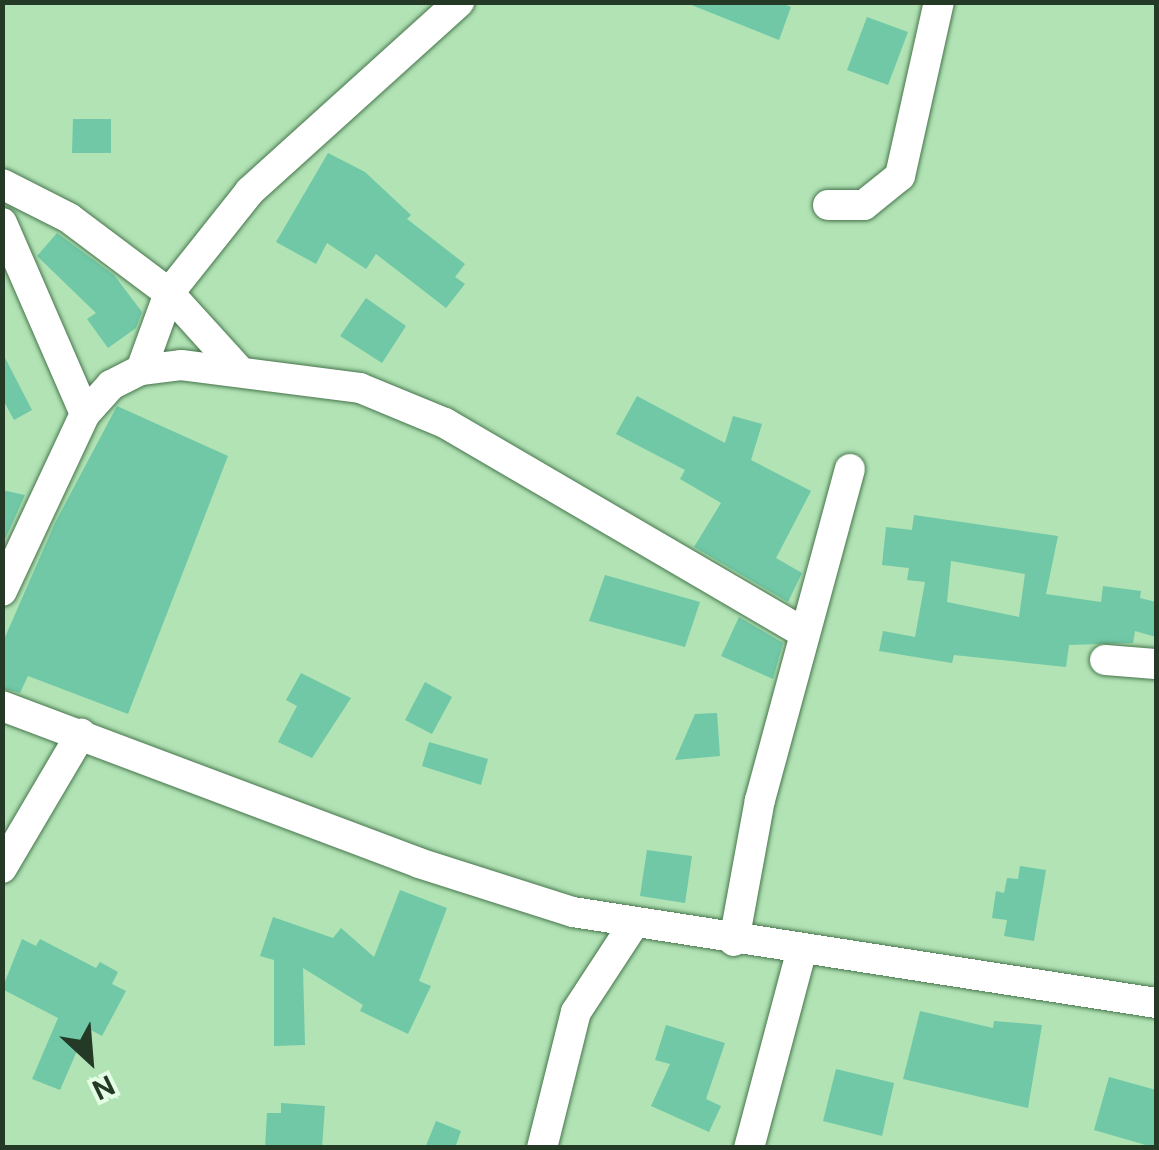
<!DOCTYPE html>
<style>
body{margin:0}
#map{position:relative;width:1159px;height:1150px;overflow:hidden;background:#b1e3b5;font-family:"DM Sans",sans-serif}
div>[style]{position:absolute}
.building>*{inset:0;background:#70c8a6}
.roads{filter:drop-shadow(0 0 2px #47754c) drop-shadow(0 0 2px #47754c)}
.street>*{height:30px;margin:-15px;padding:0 15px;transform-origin:15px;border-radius:15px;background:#fff}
span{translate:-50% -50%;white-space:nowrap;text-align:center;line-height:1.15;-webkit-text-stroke:9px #e4fde5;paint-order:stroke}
.frame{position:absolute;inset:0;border:5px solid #253927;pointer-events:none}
.north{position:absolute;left:40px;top:1010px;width:100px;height:100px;-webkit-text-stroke:8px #e4fde5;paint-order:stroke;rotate:154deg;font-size:28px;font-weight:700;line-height:40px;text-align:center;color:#253927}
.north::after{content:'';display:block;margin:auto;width:35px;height:45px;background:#253927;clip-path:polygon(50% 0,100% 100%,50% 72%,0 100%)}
</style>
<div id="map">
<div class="building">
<div style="clip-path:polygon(684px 2px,779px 2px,791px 7px,779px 40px)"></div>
<div style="clip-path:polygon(867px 17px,908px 32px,888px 85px,847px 70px)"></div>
<div style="clip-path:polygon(73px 119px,111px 119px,111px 153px,72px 153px)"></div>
<div style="clip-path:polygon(328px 153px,365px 172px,411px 215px,407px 219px,465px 264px,455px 277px,465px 284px,446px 308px,376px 254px,366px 269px,327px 243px,316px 264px,276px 242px)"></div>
<div style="clip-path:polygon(57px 233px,114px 275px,142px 312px,136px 328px,108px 348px,87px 319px,96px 313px,37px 256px)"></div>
<div style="clip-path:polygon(366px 298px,406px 326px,382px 363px,340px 336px)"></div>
<div style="clip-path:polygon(2px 352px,32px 410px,14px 420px,2px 398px)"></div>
<div style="clip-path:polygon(637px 396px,725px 443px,733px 416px,762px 424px,751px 460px,811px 491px,776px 558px,802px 573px,788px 602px,694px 547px,721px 503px,680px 479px,685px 470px,616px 434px)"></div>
<div style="clip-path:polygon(117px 406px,228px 456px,128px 714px,28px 676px,20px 693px,2px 688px,2px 644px,55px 523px)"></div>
<div style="clip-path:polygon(2px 490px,25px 495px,2px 546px)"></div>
<div style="clip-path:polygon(evenodd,914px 515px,1058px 536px,1046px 594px,1101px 602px,1103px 586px,1141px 591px,1140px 598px,1156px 602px,1156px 637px,1135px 631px,1133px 643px,1069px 645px,1066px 667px,954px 655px,952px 663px,879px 651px,883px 631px,915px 637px,925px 582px,907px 580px,909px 568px,882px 565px,886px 527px,912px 530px,914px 515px,951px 561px,1025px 574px,1019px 617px,947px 602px,951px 561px)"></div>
<div style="clip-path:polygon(605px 575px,700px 602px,685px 647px,589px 621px)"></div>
<div style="clip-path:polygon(739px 617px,783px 643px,773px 679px,721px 656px)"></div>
<div style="clip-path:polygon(301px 673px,351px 698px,312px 758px,278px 742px,297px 706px,286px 700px)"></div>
<div style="clip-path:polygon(425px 682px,452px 697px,432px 734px,405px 720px)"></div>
<div style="clip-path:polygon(717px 713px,720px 756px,675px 760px,695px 714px)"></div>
<div style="clip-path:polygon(429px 742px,488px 759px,481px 785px,422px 766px)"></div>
<div style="clip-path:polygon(647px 850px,692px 856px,685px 903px,640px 896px)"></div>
<div style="clip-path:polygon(1020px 866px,1046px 870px,1034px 941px,1004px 936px,1007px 920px,992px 918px,996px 891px,1004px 893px,1007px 878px,1018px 879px)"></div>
<div style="clip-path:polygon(400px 890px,447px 908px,419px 981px,431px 986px,408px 1034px,360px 1011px,363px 1005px,303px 968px,305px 1045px,274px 1046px,274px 960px,260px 956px,273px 917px,333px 938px,341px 928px,374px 957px)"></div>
<div style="clip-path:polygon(22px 939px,36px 946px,40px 939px,96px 968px,100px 962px,118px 972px,112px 984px,126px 991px,102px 1036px,87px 1028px,60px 1090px,32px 1079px,58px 1018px,2px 989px)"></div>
<div style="clip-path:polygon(920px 1011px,993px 1028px,994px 1021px,1042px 1025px,1028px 1108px,903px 1079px)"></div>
<div style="clip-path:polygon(666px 1025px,725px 1043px,706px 1099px,721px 1106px,709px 1132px,651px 1106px,670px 1064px,655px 1060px)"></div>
<div style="clip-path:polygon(836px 1069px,894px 1083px,882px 1136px,823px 1121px)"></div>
<div style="clip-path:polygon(1109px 1077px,1156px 1090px,1156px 1148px,1094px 1130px)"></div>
<div style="clip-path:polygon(281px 1103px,325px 1106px,322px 1148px,265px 1148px,267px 1113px,281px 1113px)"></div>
<div style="clip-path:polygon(436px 1121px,461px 1131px,455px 1148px,425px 1148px)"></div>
</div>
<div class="roads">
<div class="street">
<div style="left:2px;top:184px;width:75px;rotate:26.9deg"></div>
<div style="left:69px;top:218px;width:125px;rotate:36.9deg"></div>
<div style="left:169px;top:293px;width:101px;rotate:47.8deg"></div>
<div style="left:828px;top:205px;width:36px"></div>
<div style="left:864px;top:205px;width:46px;rotate:-38.9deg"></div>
<div style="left:900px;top:176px;width:178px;rotate:-77.4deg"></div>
<div style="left:2px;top:223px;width:208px;rotate:66.5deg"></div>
<div style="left:141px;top:370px;width:82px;rotate:-70deg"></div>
<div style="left:169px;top:293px;width:130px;rotate:-51.5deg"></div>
<div style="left:250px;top:191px;width:282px;rotate:-42.1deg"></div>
<div style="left:2px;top:591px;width:195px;rotate:-64.9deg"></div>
<div style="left:85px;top:414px;width:39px;rotate:-48deg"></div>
<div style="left:111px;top:385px;width:34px;rotate:-27deg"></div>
<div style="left:141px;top:370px;width:40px;rotate:-7.1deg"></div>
<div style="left:181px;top:365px;width:180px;rotate:7.3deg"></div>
<div style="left:360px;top:388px;width:92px;rotate:22.4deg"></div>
<div style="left:445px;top:423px;width:416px;rotate:30.3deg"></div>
<div style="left:1105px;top:660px;width:51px;rotate:4.5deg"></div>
<div style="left:2px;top:706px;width:446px;rotate:20.6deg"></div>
<div style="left:419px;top:863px;width:162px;rotate:17.7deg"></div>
<div style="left:573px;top:912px;width:590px;rotate:8.87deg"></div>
<div style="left:2px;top:868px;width:156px;rotate:-59.5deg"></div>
<div style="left:734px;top:941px;width:143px;rotate:-79.6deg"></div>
<div style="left:760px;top:800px;width:343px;rotate:-74.8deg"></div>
<div style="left:542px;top:1148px;width:140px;rotate:-76deg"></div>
<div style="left:576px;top:1012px;width:104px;rotate:-56.8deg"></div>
<div style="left:749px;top:1148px;width:203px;rotate:-75.1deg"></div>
</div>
</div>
<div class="frame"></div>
<div class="north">N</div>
</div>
